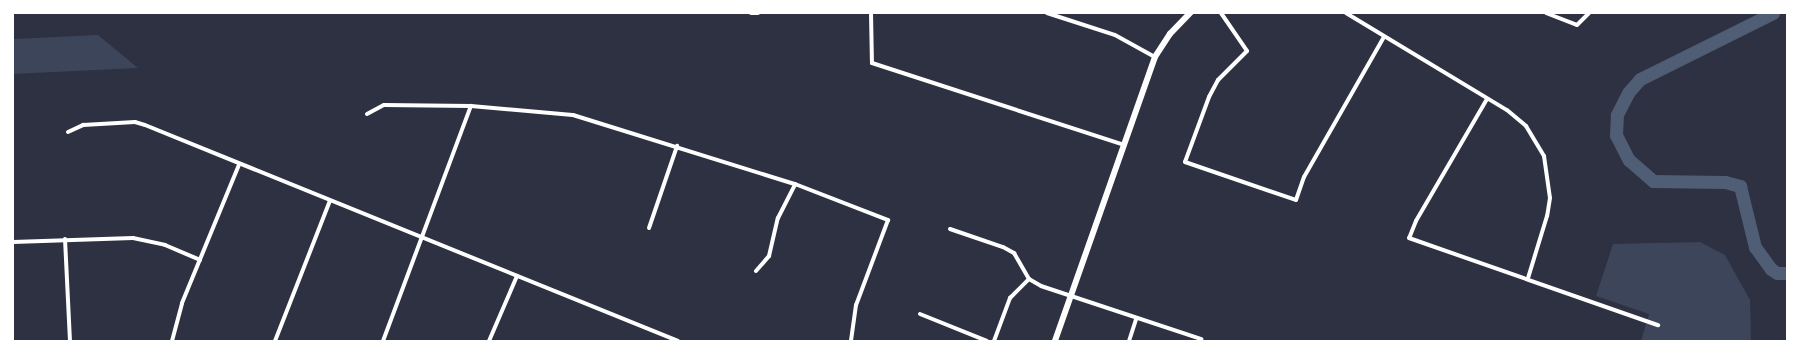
<!DOCTYPE html>
<style>
body{margin:0}
#map{position:relative;width:1800px;height:354px;overflow:hidden;background:#2d3142;font-family:"Open Sans",sans-serif}
div>[style]{position:absolute}
.green>*{inset:0;background:#3c4559}
.river>*{height:13px;margin:-6.5px;padding:0 6.5px;transform-origin:6.5px;border-radius:6.5px;background:#4f5d75}
.minor>*{height:4px;margin:-2px;padding:0 2px;transform-origin:2px;border-radius:2px;background:#fff}
.tertiary>*{height:5.5px;margin:-2.75px;padding:0 2.75px;transform-origin:2.75px;border-radius:2.75px;background:#fff}
span{translate:-50% -50%;white-space:nowrap;text-align:center;line-height:1.15;-webkit-text-stroke:3px #fff;paint-order:stroke}
.frame{position:absolute;inset:0;border:14px solid #fff;pointer-events:none}
</style>
<div id="map">
<div class="green">
<div style="clip-path:polygon(98px 35px,138px 68px,13px 74px,13px 39px)"></div>
<div style="clip-path:polygon(1700px 242px,1725px 255px,1750px 300px,1751px 341px,1641px 341px,1649px 314px,1596px 296px,1613px 244px)"></div>
</div>
<div class="river">
<div style="left:1773px;top:13px;width:148px;rotate:153.6deg"></div>
<div style="left:1640px;top:79px;width:18px;rotate:131deg"></div>
<div style="left:1628px;top:93px;width:25px;rotate:117deg"></div>
<div style="left:1617px;top:115px;width:20px;rotate:93deg"></div>
<div style="left:1616px;top:135px;width:28px;rotate:63deg"></div>
<div style="left:1629px;top:160px;width:32px;rotate:41deg"></div>
<div style="left:1653px;top:181px;width:72px;rotate:0.8deg"></div>
<div style="left:1725px;top:182px;width:16px;rotate:15deg"></div>
<div style="left:1740px;top:186px;width:63px;rotate:76.2deg"></div>
<div style="left:1755px;top:247px;width:27px;rotate:54deg"></div>
<div style="left:1771px;top:269px;width:7px;rotate:34deg"></div>
<div style="left:1777px;top:273px;width:10px"></div>
</div>
<div class="minor">
<div style="left:751px;top:13px;width:7px"></div>
<div style="left:871px;top:13px;width:50px;rotate:88.9deg"></div>
<div style="left:872px;top:63px;width:265px;rotate:18deg"></div>
<div style="left:1047px;top:13px;width:71px;rotate:17.9deg"></div>
<div style="left:1115px;top:35px;width:46px;rotate:28.8deg"></div>
<div style="left:1221px;top:13px;width:46px;rotate:55.6deg"></div>
<div style="left:1247px;top:51px;width:41px;rotate:135deg"></div>
<div style="left:1218px;top:80px;width:19px;rotate:118deg"></div>
<div style="left:1209px;top:97px;width:69px;rotate:110.3deg"></div>
<div style="left:1185px;top:162px;width:117px;rotate:18.9deg"></div>
<div style="left:1296px;top:200px;width:24px;rotate:-71deg"></div>
<div style="left:1304px;top:177px;width:161px;rotate:-60.3deg"></div>
<div style="left:1346px;top:13px;width:188px;rotate:31.1deg"></div>
<div style="left:1507px;top:110px;width:25px;rotate:40deg"></div>
<div style="left:1526px;top:126px;width:35px;rotate:59deg"></div>
<div style="left:1544px;top:156px;width:42px;rotate:81.9deg"></div>
<div style="left:1550px;top:198px;width:18px;rotate:99deg"></div>
<div style="left:1547px;top:216px;width:65px;rotate:107deg"></div>
<div style="left:1546px;top:13px;width:33px;rotate:21deg"></div>
<div style="left:1577px;top:25px;width:17px;rotate:-45deg"></div>
<div style="left:1487px;top:99px;width:141px;rotate:120.2deg"></div>
<div style="left:1416px;top:221px;width:18px;rotate:112deg"></div>
<div style="left:1409px;top:238px;width:264px;rotate:19.3deg"></div>
<div style="left:367px;top:114px;width:19px;rotate:-28deg"></div>
<div style="left:384px;top:105px;width:87px;rotate:0.7deg"></div>
<div style="left:471px;top:106px;width:102px;rotate:5deg"></div>
<div style="left:573px;top:115px;width:232px;rotate:17.3deg"></div>
<div style="left:795px;top:184px;width:100px;rotate:21.2deg"></div>
<div style="left:888px;top:220px;width:91px;rotate:110.6deg"></div>
<div style="left:856px;top:305px;width:36px;rotate:98deg"></div>
<div style="left:68px;top:132px;width:17px;rotate:-25deg"></div>
<div style="left:83px;top:125px;width:52px;rotate:-3.3deg"></div>
<div style="left:135px;top:122px;width:10px;rotate:17deg"></div>
<div style="left:145px;top:125px;width:575px;rotate:22.06deg"></div>
<div style="left:649px;top:228px;width:87px;rotate:-71.1deg"></div>
<div style="left:950px;top:229px;width:56px;rotate:18.8deg"></div>
<div style="left:1003px;top:247px;width:13px;rotate:29deg"></div>
<div style="left:1014px;top:253px;width:30px;rotate:60deg"></div>
<div style="left:1029px;top:279px;width:14px;rotate:30deg"></div>
<div style="left:1041px;top:286px;width:169px;rotate:18.3deg"></div>
<div style="left:65px;top:239px;width:102px;rotate:87.2deg"></div>
<div style="left:13px;top:242px;width:120px;rotate:-1.9deg"></div>
<div style="left:133px;top:238px;width:33px;rotate:12deg"></div>
<div style="left:165px;top:245px;width:38px;rotate:23deg"></div>
<div style="left:756px;top:271px;width:20px;rotate:-49deg"></div>
<div style="left:769px;top:256px;width:39px;rotate:-77deg"></div>
<div style="left:778px;top:218px;width:38px;rotate:-63deg"></div>
<div style="left:920px;top:314px;width:72px;rotate:21.9deg"></div>
<div style="left:172px;top:341px;width:39px;rotate:-75deg"></div>
<div style="left:182px;top:303px;width:149px;rotate:-67.6deg"></div>
<div style="left:275px;top:341px;width:150px;rotate:-68.6deg"></div>
<div style="left:383px;top:341px;width:251px;rotate:-69.5deg"></div>
<div style="left:489px;top:341px;width:71px;rotate:-66.7deg"></div>
<div style="left:994px;top:341px;width:46px;rotate:-69.6deg"></div>
<div style="left:1010px;top:298px;width:27px;rotate:-45deg"></div>
<div style="left:1129px;top:341px;width:23px;rotate:-72deg"></div>
</div>
<div class="tertiary">
<div style="left:1055px;top:341px;width:301px;rotate:-70.6deg"></div>
<div style="left:1155px;top:57px;width:27px;rotate:-57deg"></div>
<div style="left:1170px;top:34px;width:29px;rotate:-46deg"></div>
</div>
<div class="frame"></div>
</div>
